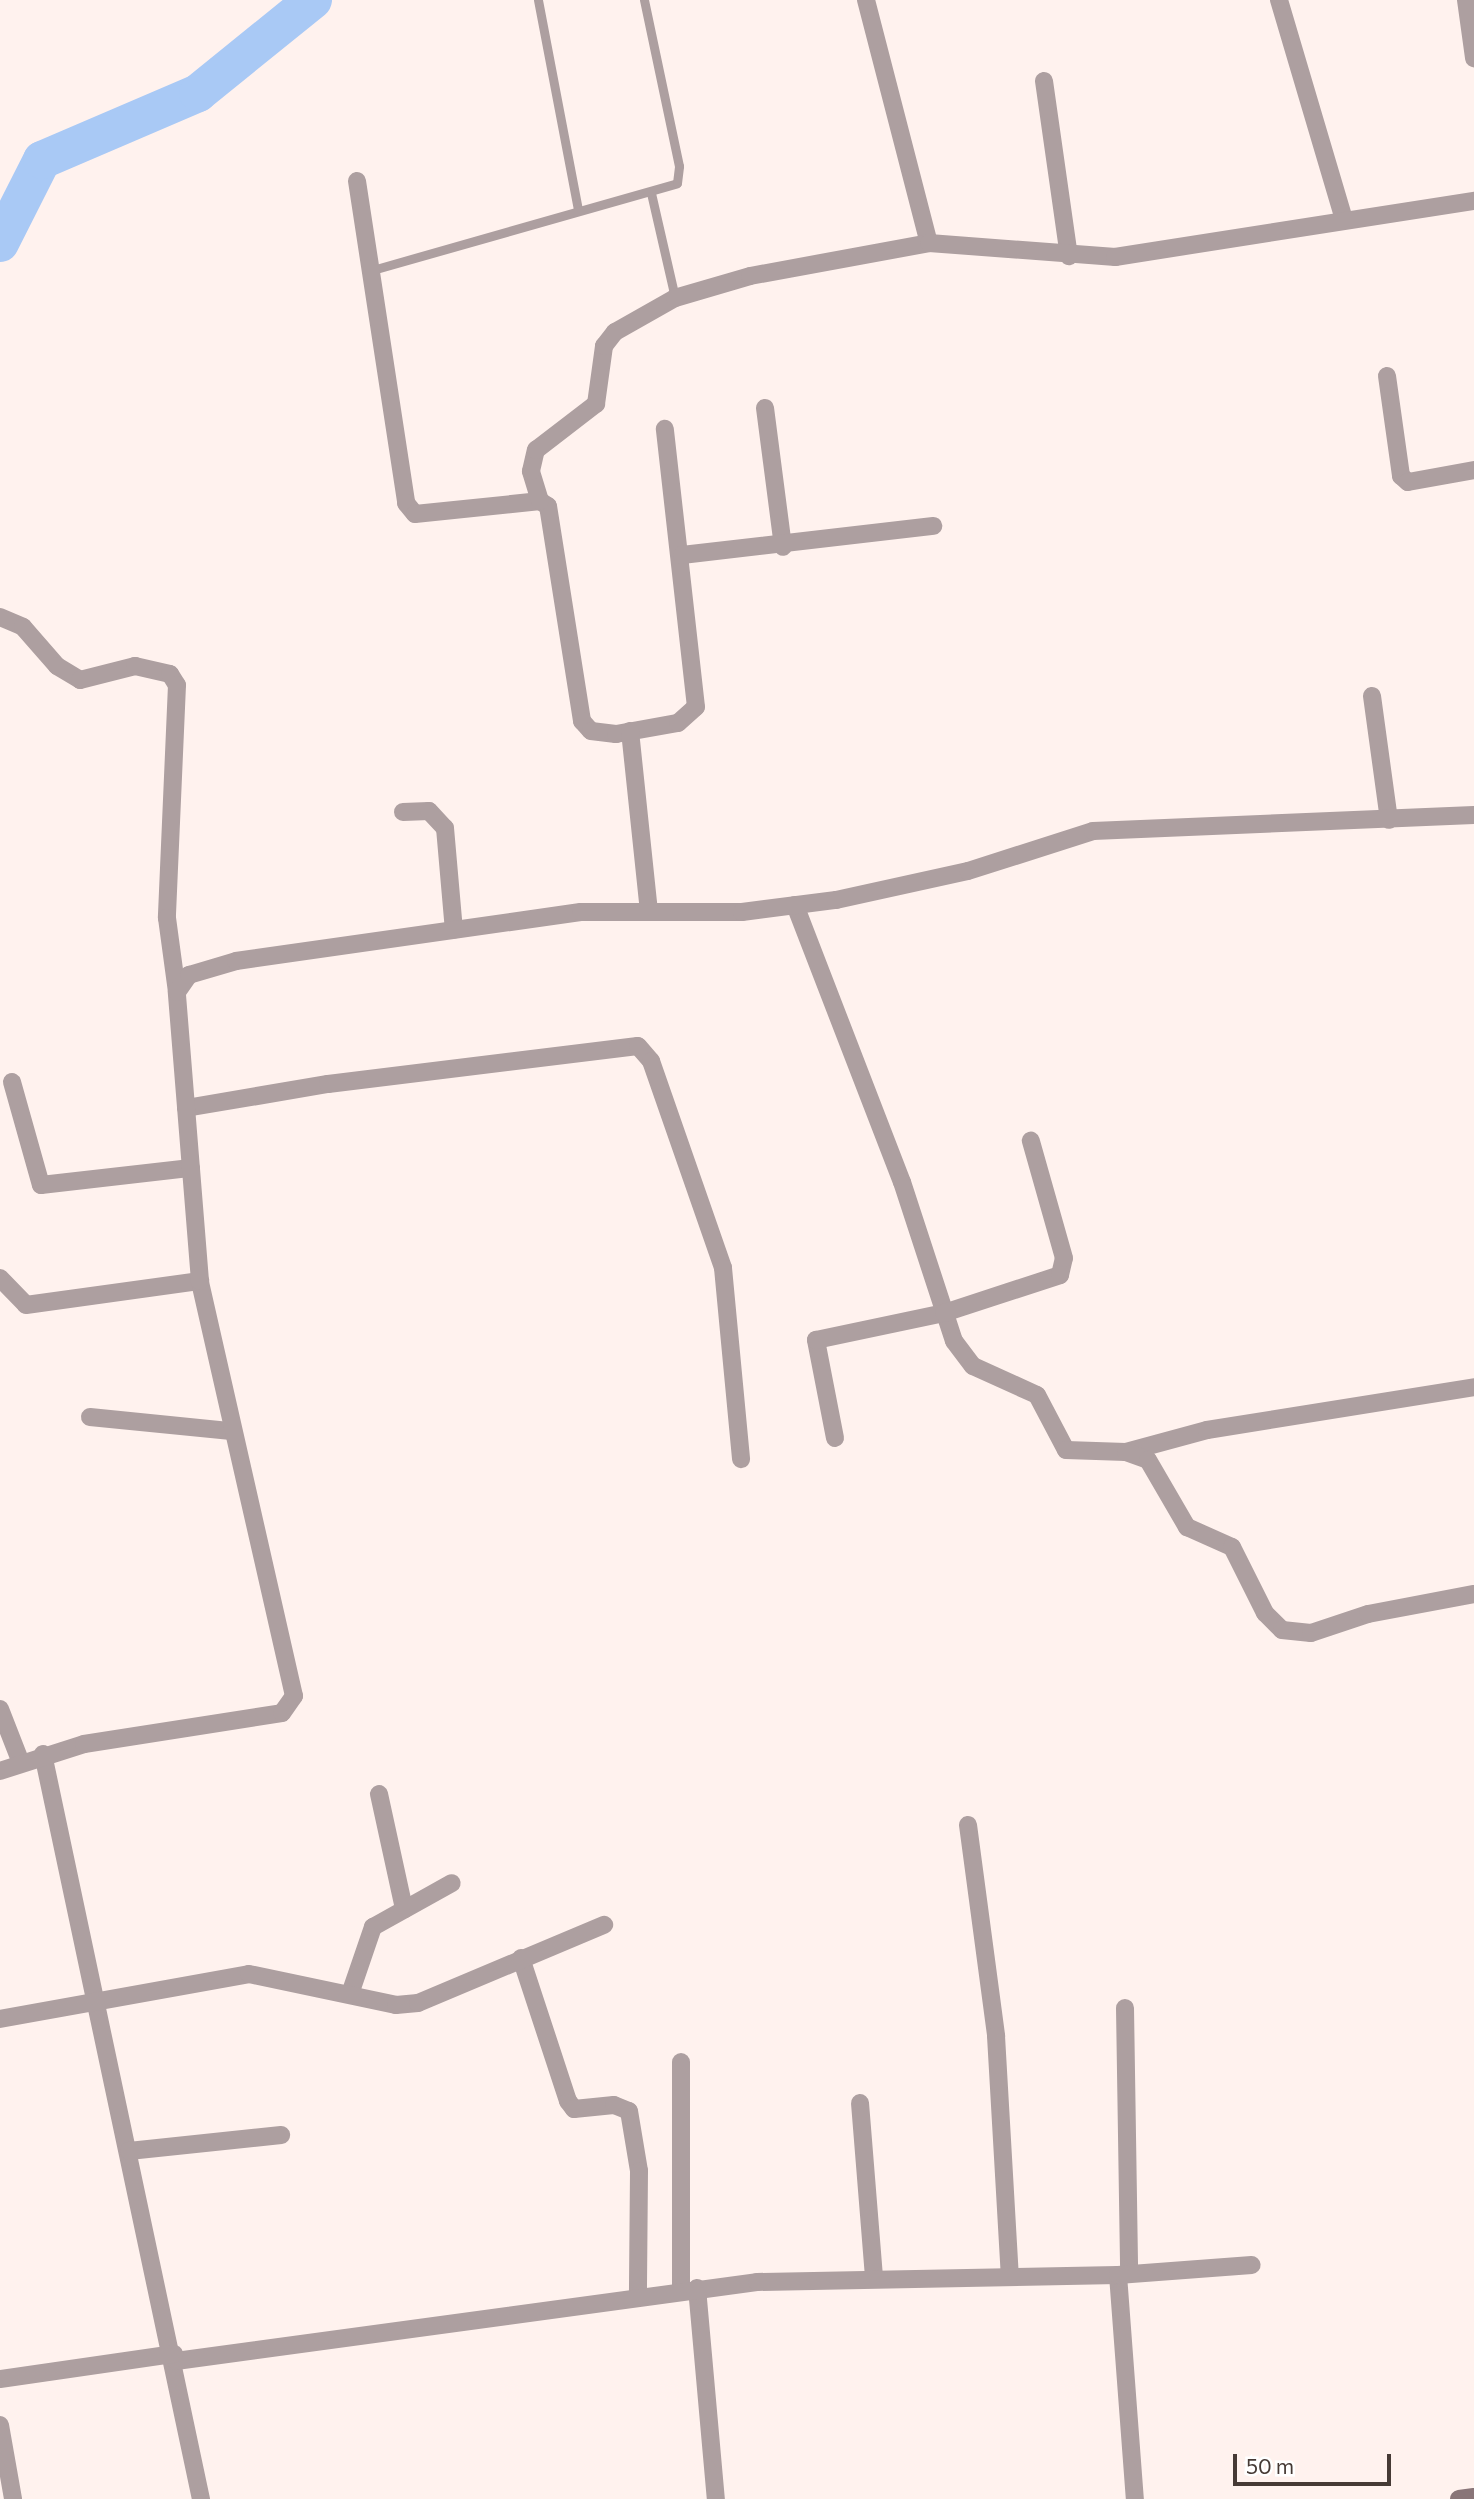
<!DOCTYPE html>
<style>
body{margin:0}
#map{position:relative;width:1474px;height:2499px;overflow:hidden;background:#fff2ee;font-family:Commissioner,sans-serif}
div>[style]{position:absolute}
.river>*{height:38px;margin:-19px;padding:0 19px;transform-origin:19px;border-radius:19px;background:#a9c9f5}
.service>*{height:9px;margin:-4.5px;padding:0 4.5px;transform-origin:4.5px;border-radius:4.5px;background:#ad9fa0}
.minor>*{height:18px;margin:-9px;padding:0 9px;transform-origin:9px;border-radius:9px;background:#ad9fa0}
.secondary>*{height:18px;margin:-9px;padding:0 9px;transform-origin:9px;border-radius:9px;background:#897578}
span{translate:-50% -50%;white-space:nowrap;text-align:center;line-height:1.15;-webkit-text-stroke:5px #fff;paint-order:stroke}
.scale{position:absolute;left:1233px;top:2454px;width:158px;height:32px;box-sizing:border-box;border:4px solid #463a35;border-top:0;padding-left:9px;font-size:21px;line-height:24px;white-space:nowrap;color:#463a35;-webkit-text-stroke:5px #fff;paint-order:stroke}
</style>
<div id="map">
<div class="river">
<div style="left:0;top:243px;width:93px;rotate:-63.2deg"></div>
<div style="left:42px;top:160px;width:170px;rotate:-23.2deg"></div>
<div style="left:198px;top:93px;width:148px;rotate:-39deg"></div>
</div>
<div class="service">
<div style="left:538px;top:0;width:213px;rotate:79.2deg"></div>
<div style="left:651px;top:193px;width:108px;rotate:77.1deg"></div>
<div style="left:369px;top:271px;width:320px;rotate:-15.9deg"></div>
<div style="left:677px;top:183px;width:17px;rotate:-83deg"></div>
<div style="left:679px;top:166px;width:170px;rotate:-101.9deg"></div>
</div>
<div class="minor">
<div style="left:866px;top:0;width:251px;rotate:75.5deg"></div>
<div style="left:1279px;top:0;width:229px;rotate:73.5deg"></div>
<div style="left:1466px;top:0;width:59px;rotate:82.1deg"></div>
<div style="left:1044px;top:81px;width:177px;rotate:81.9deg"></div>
<div style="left:357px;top:181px;width:326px;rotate:81.3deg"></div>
<div style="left:406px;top:503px;width:14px;rotate:51deg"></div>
<div style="left:415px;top:514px;width:126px;rotate:-5.9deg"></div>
<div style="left:540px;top:501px;width:9px;rotate:32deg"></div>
<div style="left:548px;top:506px;width:218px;rotate:81deg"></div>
<div style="left:582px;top:721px;width:13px;rotate:48deg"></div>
<div style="left:591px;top:731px;width:25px;rotate:7deg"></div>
<div style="left:616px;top:734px;width:63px;rotate:-10.1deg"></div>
<div style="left:678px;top:723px;width:24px;rotate:-42deg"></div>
<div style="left:696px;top:707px;width:280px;rotate:-96.4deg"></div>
<div style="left:1387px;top:376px;width:101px;rotate:82deg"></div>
<div style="left:1401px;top:476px;width:9px;rotate:41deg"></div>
<div style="left:1408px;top:482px;width:67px;rotate:-10.3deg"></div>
<div style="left:765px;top:408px;width:140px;rotate:82.6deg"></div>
<div style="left:540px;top:501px;width:31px;rotate:-107deg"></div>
<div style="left:531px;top:471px;width:22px;rotate:-77deg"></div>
<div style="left:536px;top:450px;width:76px;rotate:-37.5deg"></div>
<div style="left:596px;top:404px;width:59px;rotate:-82.1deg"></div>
<div style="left:604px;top:346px;width:18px;rotate:-52deg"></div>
<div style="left:615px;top:332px;width:69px;rotate:-29.5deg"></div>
<div style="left:675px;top:298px;width:78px;rotate:-16.3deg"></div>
<div style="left:750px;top:276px;width:182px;rotate:-10.4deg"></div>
<div style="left:929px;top:243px;width:187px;rotate:4.3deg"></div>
<div style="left:1115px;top:257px;width:363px;rotate:-8.9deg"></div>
<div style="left:682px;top:555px;width:253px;rotate:-6.6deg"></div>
<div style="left:0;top:617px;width:25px;rotate:23deg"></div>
<div style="left:23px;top:627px;width:52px;rotate:48.9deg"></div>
<div style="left:57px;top:666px;width:27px;rotate:31deg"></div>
<div style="left:80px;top:680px;width:57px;rotate:-14.3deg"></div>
<div style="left:135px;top:666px;width:36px;rotate:13deg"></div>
<div style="left:170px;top:674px;width:13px;rotate:58deg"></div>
<div style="left:177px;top:685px;width:233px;rotate:92.5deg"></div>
<div style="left:167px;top:918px;width:75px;rotate:82.3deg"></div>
<div style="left:1372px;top:696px;width:125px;rotate:82.2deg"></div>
<div style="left:630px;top:731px;width:182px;rotate:84deg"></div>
<div style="left:403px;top:812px;width:26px;rotate:-2deg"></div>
<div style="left:429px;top:811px;width:23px;rotate:47deg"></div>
<div style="left:445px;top:828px;width:102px;rotate:85deg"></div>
<div style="left:795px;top:905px;width:297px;rotate:68.9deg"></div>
<div style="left:902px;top:1182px;width:167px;rotate:71.9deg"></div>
<div style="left:954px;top:1341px;width:31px;rotate:53deg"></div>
<div style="left:973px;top:1366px;width:70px;rotate:24.4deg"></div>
<div style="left:1037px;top:1395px;width:62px;rotate:62.2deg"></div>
<div style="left:1066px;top:1450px;width:60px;rotate:1.9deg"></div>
<div style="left:1126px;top:1452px;width:84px;rotate:-15.2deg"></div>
<div style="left:1207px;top:1430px;width:270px;rotate:-9.1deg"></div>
<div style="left:12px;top:1082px;width:107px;rotate:74.3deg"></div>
<div style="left:41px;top:1185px;width:151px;rotate:-6.5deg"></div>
<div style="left:186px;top:1108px;width:144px;rotate:-9.6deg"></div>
<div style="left:328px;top:1084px;width:312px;rotate:-7deg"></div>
<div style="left:638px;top:1046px;width:20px;rotate:49deg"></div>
<div style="left:651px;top:1061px;width:219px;rotate:70.8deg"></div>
<div style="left:723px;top:1268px;width:192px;rotate:84.6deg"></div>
<div style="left:0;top:1278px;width:37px;rotate:46deg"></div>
<div style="left:26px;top:1305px;width:176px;rotate:-7.9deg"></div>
<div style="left:90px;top:1417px;width:142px;rotate:5.7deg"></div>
<div style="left:835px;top:1438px;width:100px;rotate:-101deg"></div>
<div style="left:816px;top:1340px;width:131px;rotate:-11.9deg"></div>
<div style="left:944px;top:1313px;width:122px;rotate:-18.1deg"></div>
<div style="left:1060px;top:1275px;width:17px;rotate:-77deg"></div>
<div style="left:1064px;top:1258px;width:122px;rotate:-105.8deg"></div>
<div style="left:1126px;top:1452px;width:23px;rotate:20deg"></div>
<div style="left:1148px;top:1460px;width:78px;rotate:59.8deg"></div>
<div style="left:1187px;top:1527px;width:49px;rotate:24deg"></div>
<div style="left:1232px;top:1547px;width:74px;rotate:63.4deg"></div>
<div style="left:1265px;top:1613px;width:24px;rotate:45deg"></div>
<div style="left:1282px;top:1630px;width:29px;rotate:6deg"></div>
<div style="left:1311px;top:1633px;width:60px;rotate:-18.4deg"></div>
<div style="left:1368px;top:1614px;width:108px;rotate:-10.7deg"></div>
<div style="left:0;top:1709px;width:58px;rotate:68.7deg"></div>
<div style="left:43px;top:1754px;width:762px;rotate:78.03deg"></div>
<div style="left:0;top:1771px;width:88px;rotate:-17.8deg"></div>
<div style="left:84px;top:1744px;width:200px;rotate:-8.9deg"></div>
<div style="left:282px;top:1713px;width:21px;rotate:-55deg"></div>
<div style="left:294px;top:1696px;width:426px;rotate:-102.8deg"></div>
<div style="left:200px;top:1281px;width:290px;rotate:-94.6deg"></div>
<div style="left:177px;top:992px;width:21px;rotate:-55deg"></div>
<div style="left:189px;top:975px;width:49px;rotate:-16.6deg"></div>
<div style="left:236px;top:961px;width:348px;rotate:-8.1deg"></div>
<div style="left:581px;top:912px;width:161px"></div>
<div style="left:742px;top:912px;width:95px;rotate:-7.3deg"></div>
<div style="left:836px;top:900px;width:135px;rotate:-12.4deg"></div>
<div style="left:968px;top:871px;width:131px;rotate:-17.7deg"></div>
<div style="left:1093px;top:831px;width:381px;rotate:-2.4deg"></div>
<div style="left:379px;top:1794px;width:118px;rotate:77.7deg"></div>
<div style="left:968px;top:1825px;width:213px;rotate:82.4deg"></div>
<div style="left:996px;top:2036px;width:240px;rotate:86.7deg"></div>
<div style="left:521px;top:1958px;width:151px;rotate:71.8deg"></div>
<div style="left:568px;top:2101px;width:10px;rotate:53deg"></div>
<div style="left:574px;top:2109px;width:40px;rotate:-5.7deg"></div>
<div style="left:614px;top:2105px;width:16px;rotate:22deg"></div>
<div style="left:629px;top:2111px;width:61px;rotate:80.5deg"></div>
<div style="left:639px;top:2171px;width:124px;rotate:90.5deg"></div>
<div style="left:350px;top:1994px;width:71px;rotate:-71.1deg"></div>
<div style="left:373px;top:1927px;width:90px;rotate:-29.1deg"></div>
<div style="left:1125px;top:2008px;width:265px;rotate:89.1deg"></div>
<div style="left:0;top:2019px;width:253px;rotate:-10.2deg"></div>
<div style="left:249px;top:1974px;width:150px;rotate:11.9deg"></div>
<div style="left:396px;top:2005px;width:22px;rotate:-5deg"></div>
<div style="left:418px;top:2003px;width:202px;rotate:-22.8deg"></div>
<div style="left:860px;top:2103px;width:174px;rotate:85.4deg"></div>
<div style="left:129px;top:2151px;width:153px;rotate:-6deg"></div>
<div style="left:1118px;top:2275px;width:225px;rotate:85.7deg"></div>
<div style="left:697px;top:2288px;width:212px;rotate:84.9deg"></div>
<div style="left:681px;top:2290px;width:228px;rotate:-90deg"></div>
<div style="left:176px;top:2361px;width:586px;rotate:-7.74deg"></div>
<div style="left:757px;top:2282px;width:361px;rotate:-1.1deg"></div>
<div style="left:1118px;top:2275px;width:134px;rotate:-4.3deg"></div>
<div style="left:0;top:2379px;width:176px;rotate:-8.2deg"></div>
<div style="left:0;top:2425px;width:75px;rotate:80deg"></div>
</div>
<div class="secondary">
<div style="left:1459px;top:2499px;width:15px;rotate:-8deg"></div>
</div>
<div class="scale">50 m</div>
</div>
